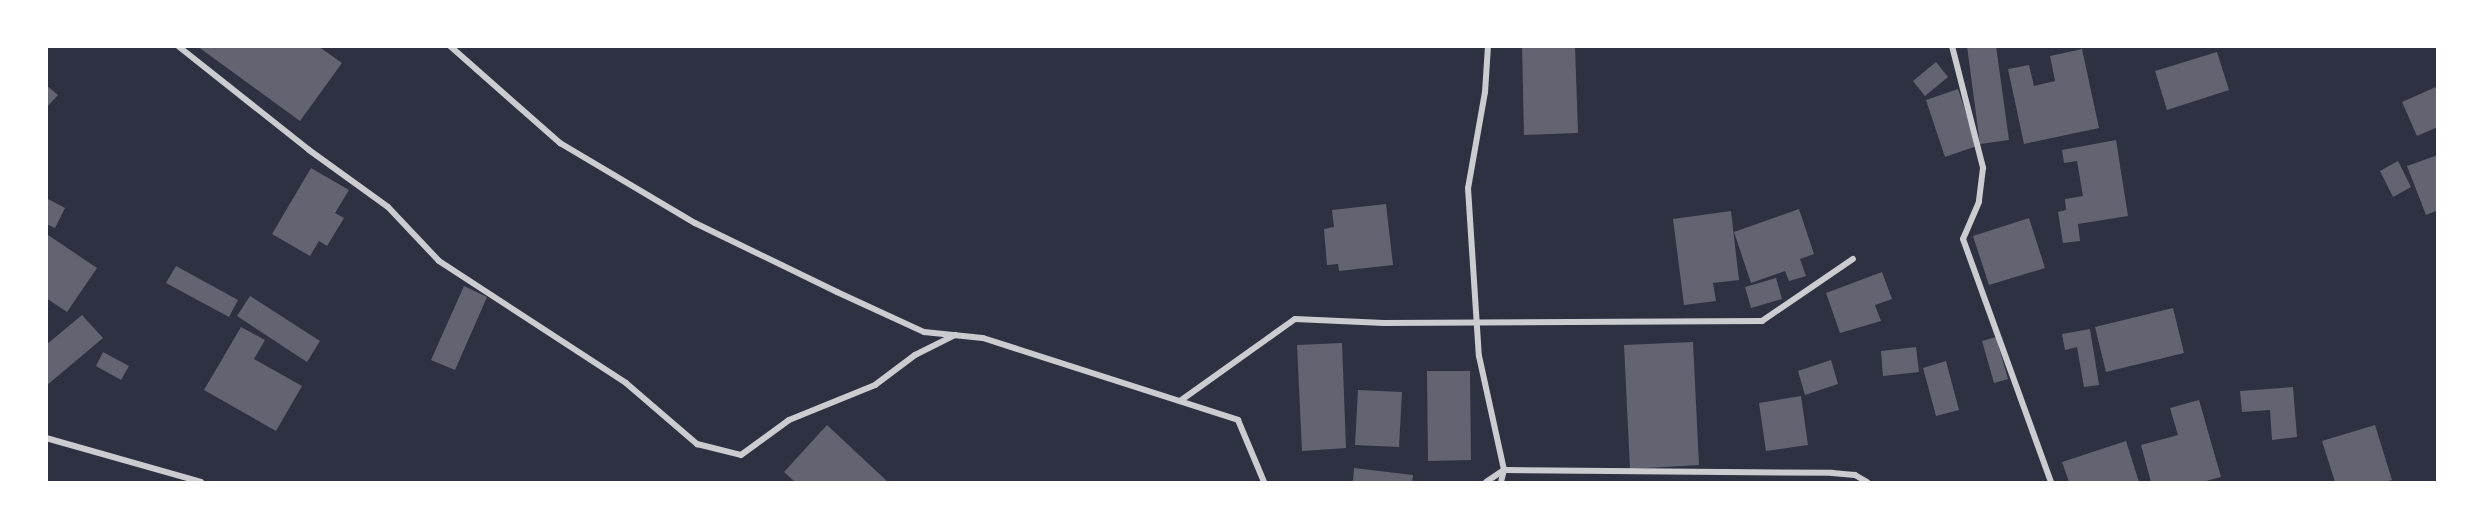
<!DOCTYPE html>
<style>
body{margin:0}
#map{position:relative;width:2484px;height:529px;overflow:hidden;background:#2d3142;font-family:Overpass,sans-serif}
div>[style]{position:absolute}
.building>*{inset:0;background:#626471}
.minor>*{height:6px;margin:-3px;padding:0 3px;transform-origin:3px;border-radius:3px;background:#caccd0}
span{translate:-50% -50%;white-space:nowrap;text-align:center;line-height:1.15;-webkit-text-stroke:5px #fff;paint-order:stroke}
.frame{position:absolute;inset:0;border:48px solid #fff;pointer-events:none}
</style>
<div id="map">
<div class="building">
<div style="clip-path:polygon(197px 46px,318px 46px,342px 63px,300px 121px)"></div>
<div style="clip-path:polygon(1522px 46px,1575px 46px,1578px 133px,1524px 135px)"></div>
<div style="clip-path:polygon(1967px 46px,1996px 46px,2009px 140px,1980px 144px)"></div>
<div style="clip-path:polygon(2082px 49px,2099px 128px,2024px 144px,2008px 69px,2029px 65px,2034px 86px,2055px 81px,2050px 56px)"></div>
<div style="clip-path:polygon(2217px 52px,2229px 90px,2167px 110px,2155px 71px)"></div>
<div style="clip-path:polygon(1936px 62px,1948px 77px,1925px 96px,1913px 81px)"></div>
<div style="clip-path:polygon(46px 85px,58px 95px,46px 108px)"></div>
<div style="clip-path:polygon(2438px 86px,2438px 127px,2417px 136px,2402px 102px)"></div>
<div style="clip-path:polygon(1958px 89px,1977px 146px,1945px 157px,1926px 100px)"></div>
<div style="clip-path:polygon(2116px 140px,2128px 216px,2078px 224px,2080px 241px,2063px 243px,2058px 212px,2066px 210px,2065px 199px,2083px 196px,2077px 161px,2064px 163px,2062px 150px)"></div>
<div style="clip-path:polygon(2438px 155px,2438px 210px,2426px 215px,2407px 166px)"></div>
<div style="clip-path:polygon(2398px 161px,2411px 187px,2393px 197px,2380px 171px)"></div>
<div style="clip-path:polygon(311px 168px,349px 190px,335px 213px,344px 218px,327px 246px,319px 241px,310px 256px,272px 234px)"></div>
<div style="clip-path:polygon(46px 198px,65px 208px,55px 228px,46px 224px)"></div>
<div style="clip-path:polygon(1386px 204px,1393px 265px,1339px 271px,1338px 264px,1327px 265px,1324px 229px,1334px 227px,1332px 210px)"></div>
<div style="clip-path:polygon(1799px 209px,1814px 254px,1800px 259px,1806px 276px,1789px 281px,1785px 271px,1751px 283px,1734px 232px)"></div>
<div style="clip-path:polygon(1731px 211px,1739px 280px,1713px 283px,1716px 301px,1684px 305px,1673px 219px)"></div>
<div style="clip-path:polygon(2029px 218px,2045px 268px,1989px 285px,1973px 236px)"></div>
<div style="clip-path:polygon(48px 235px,97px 268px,67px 312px,46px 298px)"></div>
<div style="clip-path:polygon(176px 266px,238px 300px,229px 317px,166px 283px)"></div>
<div style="clip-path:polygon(1882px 272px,1892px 299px,1875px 305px,1881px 321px,1840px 333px,1826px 293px)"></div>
<div style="clip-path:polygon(1776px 278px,1782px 299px,1751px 308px,1745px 287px)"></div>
<div style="clip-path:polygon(464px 286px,487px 297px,455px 370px,431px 360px)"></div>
<div style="clip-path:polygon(250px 296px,320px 341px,307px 362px,237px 316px)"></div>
<div style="clip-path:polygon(2173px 308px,2184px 353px,2106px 372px,2095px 327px)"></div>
<div style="clip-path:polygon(82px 315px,103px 338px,46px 386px,46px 345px)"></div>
<div style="clip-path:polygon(241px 327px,265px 340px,254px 359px,302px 386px,276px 431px,204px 390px)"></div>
<div style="clip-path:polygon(2090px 329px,2099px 385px,2084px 387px,2077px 347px,2065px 350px,2062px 334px)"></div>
<div style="clip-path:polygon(1996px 337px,2008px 379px,1994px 383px,1982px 341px)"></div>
<div style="clip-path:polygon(1693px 342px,1699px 465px,1630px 469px,1624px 345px)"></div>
<div style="clip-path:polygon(1342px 343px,1346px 448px,1302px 451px,1297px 345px)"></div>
<div style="clip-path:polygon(1916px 347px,1919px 372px,1883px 376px,1881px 351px)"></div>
<div style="clip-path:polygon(103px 352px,129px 366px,121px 380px,96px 366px)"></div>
<div style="clip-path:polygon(1831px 360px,1838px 384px,1805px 395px,1798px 371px)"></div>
<div style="clip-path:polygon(1946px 361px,1959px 410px,1936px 416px,1923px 368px)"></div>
<div style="clip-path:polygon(1427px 371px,1470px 371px,1471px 460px,1428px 461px)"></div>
<div style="clip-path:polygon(2293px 387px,2297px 437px,2272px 440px,2270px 410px,2242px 412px,2240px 391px)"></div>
<div style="clip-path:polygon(1358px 390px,1402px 392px,1399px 447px,1355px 445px)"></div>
<div style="clip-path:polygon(1801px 396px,1808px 445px,1766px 451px,1759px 403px)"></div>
<div style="clip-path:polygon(2199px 400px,2221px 477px,2202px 482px,2151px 482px,2141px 445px,2178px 435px,2170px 408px)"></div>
<div style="clip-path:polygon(827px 425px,888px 482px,795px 482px,784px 472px)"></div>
<div style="clip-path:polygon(2375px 425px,2392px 480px,2384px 482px,2335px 482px,2322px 441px)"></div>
<div style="clip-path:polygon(2126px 441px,2139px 482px,2069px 482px,2062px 462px)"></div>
<div style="clip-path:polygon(1354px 468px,1413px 475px,1412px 482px,1353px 482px)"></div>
</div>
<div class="minor">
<div style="left:178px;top:46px;width:167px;rotate:38.4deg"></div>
<div style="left:309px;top:150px;width:97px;rotate:35.8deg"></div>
<div style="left:388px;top:207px;width:74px;rotate:46.6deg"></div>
<div style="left:439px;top:261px;width:223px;rotate:33.1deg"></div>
<div style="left:626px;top:383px;width:94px;rotate:40.7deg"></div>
<div style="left:697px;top:444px;width:45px;rotate:14deg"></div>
<div style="left:741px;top:455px;width:59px;rotate:-36.1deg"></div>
<div style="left:789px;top:420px;width:93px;rotate:-22.1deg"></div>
<div style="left:875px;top:385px;width:50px;rotate:-36.9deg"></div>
<div style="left:915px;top:355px;width:45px;rotate:-26.6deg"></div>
<div style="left:450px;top:46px;width:147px;rotate:41.4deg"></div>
<div style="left:560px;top:143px;width:157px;rotate:30.7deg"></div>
<div style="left:695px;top:223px;width:158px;rotate:25.9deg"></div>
<div style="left:837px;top:292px;width:96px;rotate:24.7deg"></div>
<div style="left:924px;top:332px;width:59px;rotate:5.8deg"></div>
<div style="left:983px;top:338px;width:268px;rotate:17.8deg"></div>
<div style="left:1238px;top:420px;width:67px;rotate:67.2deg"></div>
<div style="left:1488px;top:46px;width:46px;rotate:93.7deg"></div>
<div style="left:1485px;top:92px;width:97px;rotate:100deg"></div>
<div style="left:1468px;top:188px;width:168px;rotate:86.3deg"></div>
<div style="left:1479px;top:356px;width:117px;rotate:77.6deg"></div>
<div style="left:1504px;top:470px;width:12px;rotate:104deg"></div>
<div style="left:1952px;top:46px;width:126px;rotate:75.7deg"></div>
<div style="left:1983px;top:168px;width:34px;rotate:97deg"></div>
<div style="left:1979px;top:202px;width:40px;rotate:113.4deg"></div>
<div style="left:1963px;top:239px;width:258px;rotate:70.1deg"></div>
<div style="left:1180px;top:401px;width:141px;rotate:-35.5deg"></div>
<div style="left:1295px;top:319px;width:89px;rotate:2.6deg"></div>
<div style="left:1384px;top:323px;width:378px;rotate:-0.3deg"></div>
<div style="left:1762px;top:321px;width:110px;rotate:-34.3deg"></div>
<div style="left:46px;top:438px;width:161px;rotate:15.8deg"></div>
<div style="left:1486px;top:482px;width:22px;rotate:-34deg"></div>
<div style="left:1504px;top:470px;width:328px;rotate:0.5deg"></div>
<div style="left:1832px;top:473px;width:23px;rotate:5deg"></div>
<div style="left:1855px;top:475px;width:14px;rotate:30deg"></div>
</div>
<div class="frame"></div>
</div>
